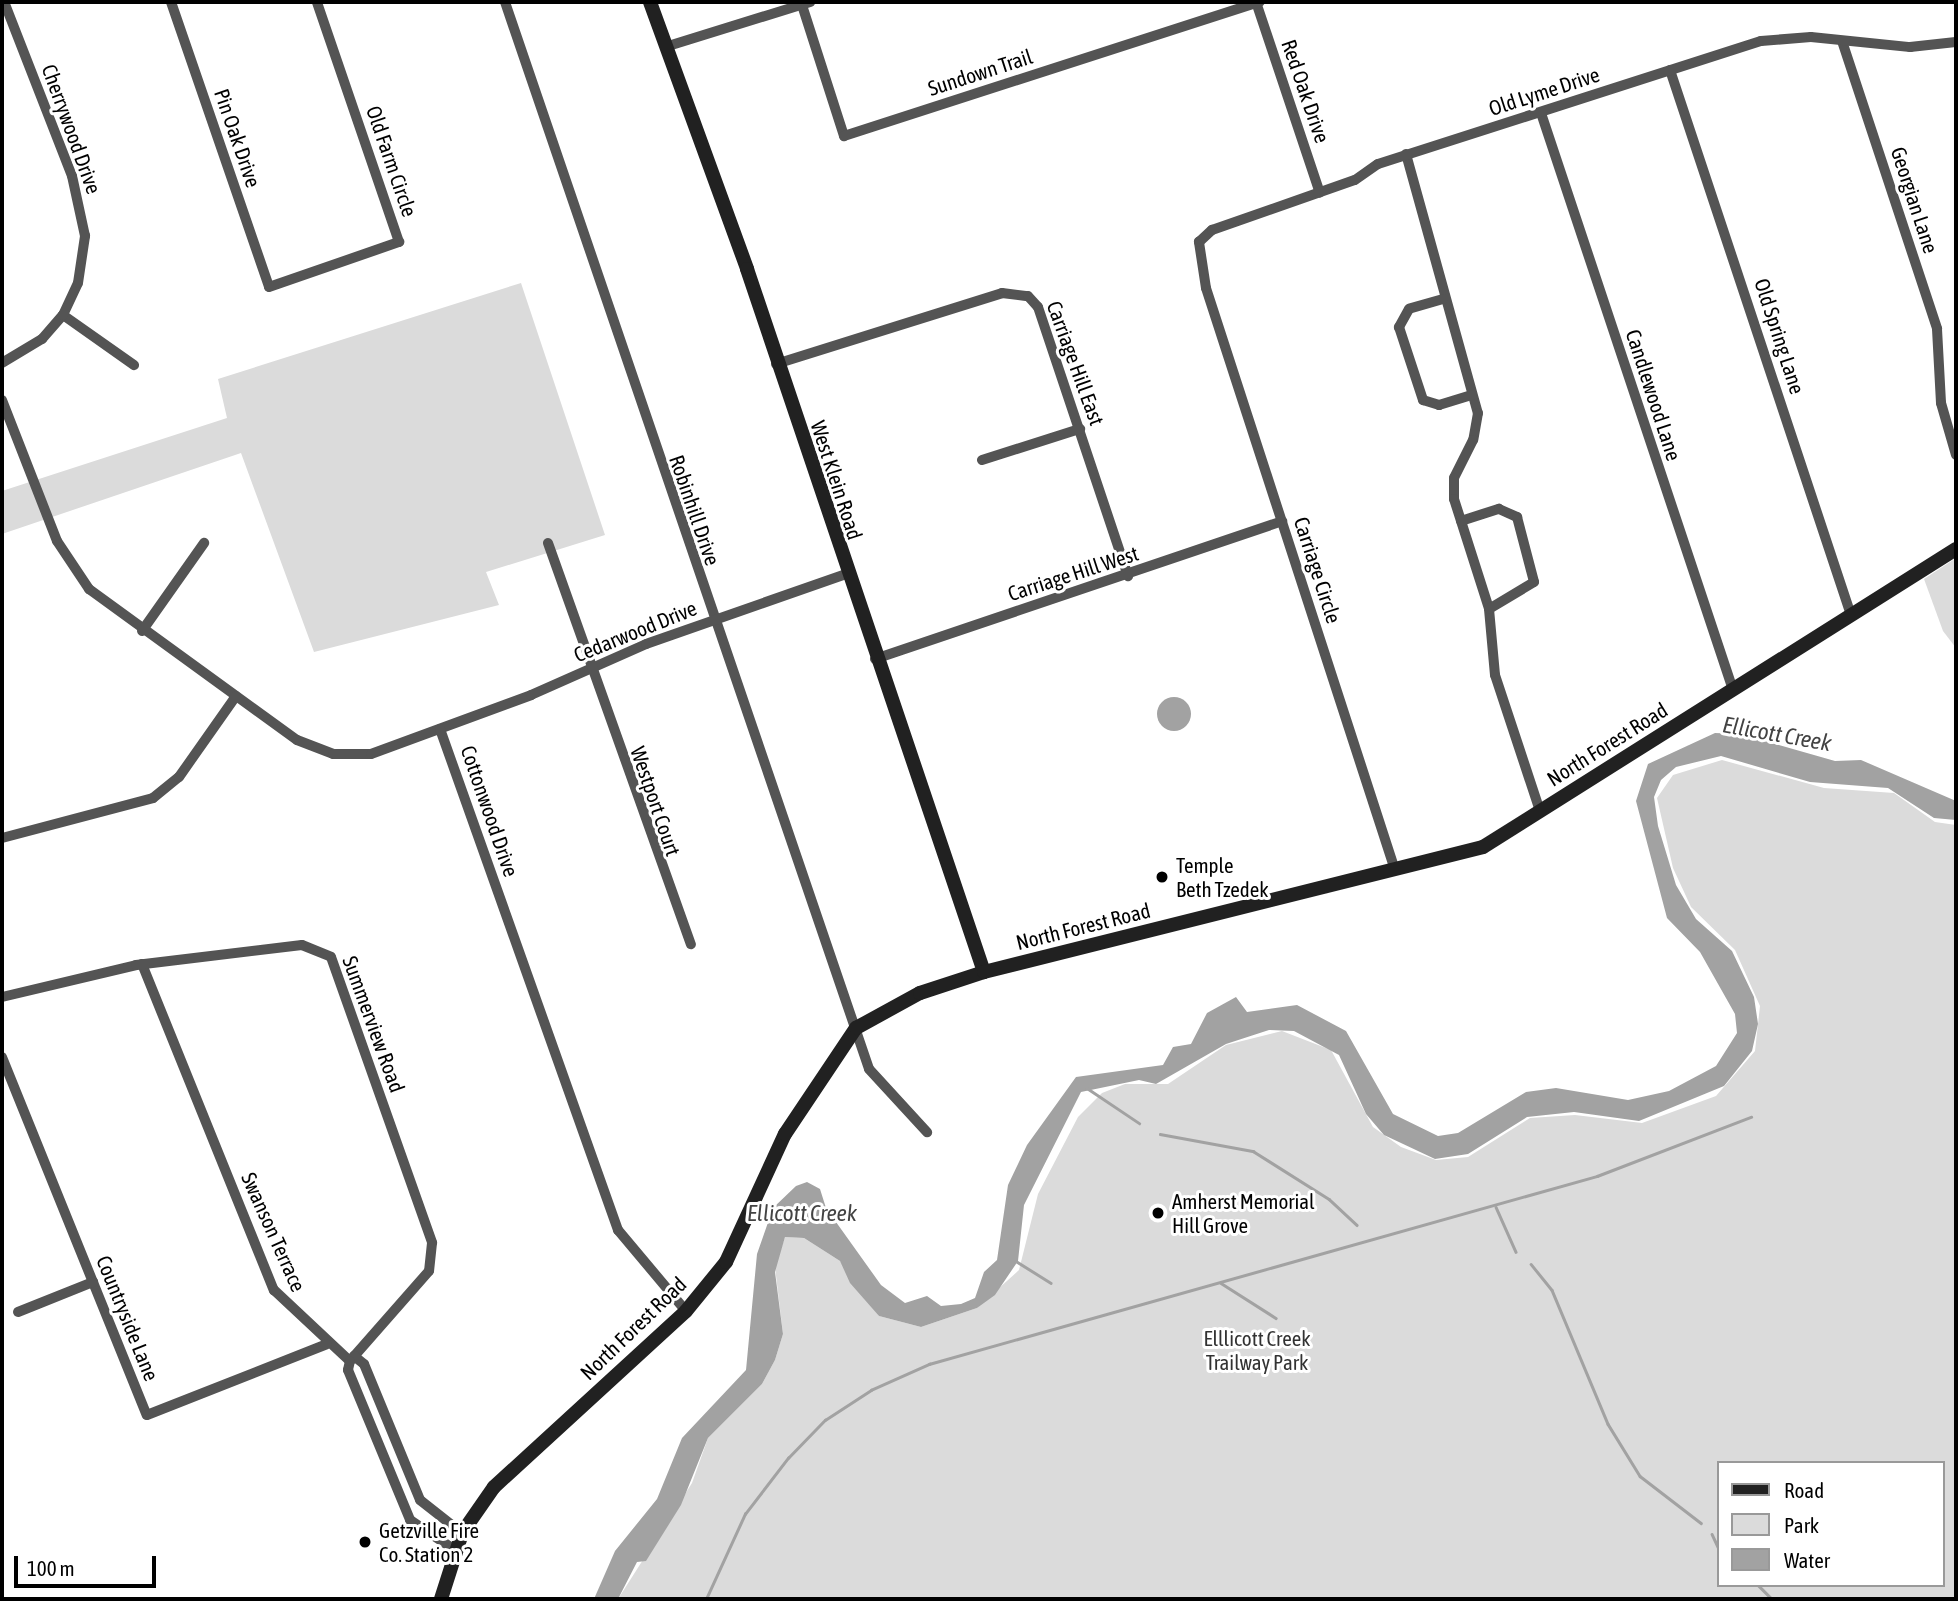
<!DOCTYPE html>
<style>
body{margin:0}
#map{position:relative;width:1958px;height:1601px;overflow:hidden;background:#fff;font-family:"Asap Condensed",sans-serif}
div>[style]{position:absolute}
.green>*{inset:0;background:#dbdbdb}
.water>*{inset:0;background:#a2a2a2}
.round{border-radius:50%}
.stream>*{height:2.5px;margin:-1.25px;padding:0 1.25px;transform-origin:1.25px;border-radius:1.25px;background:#a2a2a2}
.street>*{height:10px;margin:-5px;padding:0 5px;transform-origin:5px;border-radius:5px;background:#545454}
.secondary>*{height:14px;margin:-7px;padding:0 7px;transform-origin:7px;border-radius:7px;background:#212121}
.dots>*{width:19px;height:19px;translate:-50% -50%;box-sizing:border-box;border:4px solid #fff;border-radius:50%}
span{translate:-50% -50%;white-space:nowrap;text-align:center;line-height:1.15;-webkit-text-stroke:6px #fff;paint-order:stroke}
.street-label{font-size:21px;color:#000}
.poi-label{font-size:21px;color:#000}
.left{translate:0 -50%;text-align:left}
.park-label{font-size:21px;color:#323232}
.water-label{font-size:23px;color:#434343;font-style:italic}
.frame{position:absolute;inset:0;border:4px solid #000;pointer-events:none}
.legend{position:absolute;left:1717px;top:1461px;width:228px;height:126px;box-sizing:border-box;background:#fff;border:2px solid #999;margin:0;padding:9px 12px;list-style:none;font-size:21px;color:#000}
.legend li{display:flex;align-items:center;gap:14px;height:35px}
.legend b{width:35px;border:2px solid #999}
.scale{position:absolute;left:14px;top:1556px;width:142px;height:32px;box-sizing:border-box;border:4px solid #000;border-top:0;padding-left:9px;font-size:21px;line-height:24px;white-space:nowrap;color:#000;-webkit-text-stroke:5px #fff;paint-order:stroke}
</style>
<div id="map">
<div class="green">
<div style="clip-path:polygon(521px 283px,605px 535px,486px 572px,499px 605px,314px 652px,241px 453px,2px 534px,2px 491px,227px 418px,218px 379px)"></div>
<div style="clip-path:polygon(1956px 558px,1956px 648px,1943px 631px,1924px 579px)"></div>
<div style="clip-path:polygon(evenodd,1722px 760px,1824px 788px,1894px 793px,1935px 822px,1956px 825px,1956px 1599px,618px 1599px,692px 1483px,708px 1438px,762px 1384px,775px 1360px,783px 1334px,775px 1267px,785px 1237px,804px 1238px,840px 1261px,879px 1316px,921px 1327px,977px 1308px,1019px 1270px,1038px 1194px,1078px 1117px,1102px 1093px,1125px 1084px,1168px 1084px,1226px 1045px,1282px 1031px,1331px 1050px,1373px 1127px,1401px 1147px,1436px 1160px,1468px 1157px,1530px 1118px,1575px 1115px,1642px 1123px,1716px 1096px,1755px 1051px,1760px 1006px,1735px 950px,1691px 907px,1673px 868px,1657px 798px,1673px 775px,1722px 760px,1718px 1463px,1942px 1463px,1942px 1585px,1718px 1585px,1718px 1463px)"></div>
</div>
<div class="water">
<div class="round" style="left:1157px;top:697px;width:34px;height:34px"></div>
<div style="clip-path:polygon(1715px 733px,1740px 734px,1835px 761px,1861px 760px,1956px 801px,1956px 820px,1934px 818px,1888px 788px,1810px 782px,1721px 756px,1676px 767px,1661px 780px,1654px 797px,1658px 826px,1676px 885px,1696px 919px,1732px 951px,1754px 997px,1758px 1024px,1752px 1051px,1724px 1086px,1639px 1121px,1574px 1112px,1527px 1117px,1468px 1154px,1435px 1159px,1384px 1135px,1366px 1114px,1339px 1055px,1294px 1031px,1269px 1030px,1226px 1044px,1156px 1084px,1139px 1080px,1081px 1092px,1024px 1205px,1018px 1261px,995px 1295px,977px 1308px,921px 1327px,879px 1316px,850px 1283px,840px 1261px,804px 1238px,785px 1237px,775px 1272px,783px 1334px,775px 1360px,762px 1384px,708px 1438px,681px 1505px,646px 1561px,637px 1562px,618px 1599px,594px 1599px,615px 1551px,657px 1499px,682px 1438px,746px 1370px,757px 1254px,773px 1208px,796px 1186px,807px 1182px,820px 1189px,826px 1208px,881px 1285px,905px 1303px,927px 1296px,941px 1306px,961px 1304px,975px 1298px,984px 1272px,997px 1260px,1008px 1185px,1027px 1145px,1076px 1077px,1163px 1065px,1173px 1047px,1191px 1044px,1207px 1013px,1236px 997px,1247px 1012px,1297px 1005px,1346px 1031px,1393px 1114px,1438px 1136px,1458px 1133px,1526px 1092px,1556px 1088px,1628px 1100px,1669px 1091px,1716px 1066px,1737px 1033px,1735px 1014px,1700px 952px,1667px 918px,1636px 801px,1648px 764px)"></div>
</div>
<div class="stream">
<div style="left:1087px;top:1088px;width:63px;rotate:33.9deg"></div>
<div style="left:1160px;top:1134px;width:95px;rotate:10.4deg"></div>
<div style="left:1253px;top:1151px;width:90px;rotate:32.3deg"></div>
<div style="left:1329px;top:1199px;width:38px;rotate:43deg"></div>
<div style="left:1496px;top:1207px;width:49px;rotate:66deg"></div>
<div style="left:1016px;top:1261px;width:41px;rotate:32.2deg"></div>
<div style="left:1531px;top:1264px;width:33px;rotate:51deg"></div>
<div style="left:1552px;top:1290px;width:145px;rotate:67.3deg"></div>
<div style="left:1608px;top:1424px;width:61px;rotate:58.4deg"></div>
<div style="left:1640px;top:1476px;width:77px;rotate:37.6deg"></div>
<div style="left:1221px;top:1283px;width:65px;rotate:32.5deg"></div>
<div style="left:1712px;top:1534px;width:14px;rotate:65deg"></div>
<div style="left:1758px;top:1585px;width:20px;rotate:45deg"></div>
<div style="left:706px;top:1599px;width:94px;rotate:-65.4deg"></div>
<div style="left:745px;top:1514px;width:71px;rotate:-52.5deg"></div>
<div style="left:788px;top:1458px;width:53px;rotate:-45.8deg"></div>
<div style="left:825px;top:1420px;width:55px;rotate:-33.1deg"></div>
<div style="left:871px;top:1390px;width:64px;rotate:-24.1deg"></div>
<div style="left:929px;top:1364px;width:694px;rotate:-15.72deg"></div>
<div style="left:1597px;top:1176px;width:165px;rotate:-21deg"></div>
</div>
<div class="street">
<div style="left:171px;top:2px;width:301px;rotate:71deg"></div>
<div style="left:269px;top:287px;width:138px;rotate:-19.1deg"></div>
<div style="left:399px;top:242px;width:254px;rotate:-108.9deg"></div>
<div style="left:505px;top:2px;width:1127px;rotate:71.16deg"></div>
<div style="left:869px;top:1069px;width:86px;rotate:47.4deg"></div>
<div style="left:801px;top:2px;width:141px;rotate:72.2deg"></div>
<div style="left:844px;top:136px;width:437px;rotate:-17.9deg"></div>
<div style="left:1256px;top:2px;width:201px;rotate:71.5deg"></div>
<div style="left:1842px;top:41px;width:303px;rotate:71.7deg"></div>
<div style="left:1937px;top:329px;width:74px;rotate:86.9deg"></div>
<div style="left:1941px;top:403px;width:54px;rotate:73.9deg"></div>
<div style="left:665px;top:47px;width:152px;rotate:-17.2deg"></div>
<div style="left:1670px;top:70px;width:574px;rotate:71.63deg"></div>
<div style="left:1541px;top:113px;width:608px;rotate:71.59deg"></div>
<div style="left:1406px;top:154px;width:269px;rotate:74.5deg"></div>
<div style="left:1478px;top:413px;width:27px;rotate:100deg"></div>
<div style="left:1473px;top:440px;width:42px;rotate:116.6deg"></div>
<div style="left:1454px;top:478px;width:21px;rotate:90deg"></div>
<div style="left:1454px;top:499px;width:115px;rotate:72.3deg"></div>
<div style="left:1489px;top:609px;width:66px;rotate:84.8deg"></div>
<div style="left:1495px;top:675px;width:143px;rotate:71.7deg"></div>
<div style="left:1443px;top:299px;width:35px;rotate:164deg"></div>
<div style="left:1409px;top:309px;width:21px;rotate:119deg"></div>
<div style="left:1399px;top:327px;width:77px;rotate:71.8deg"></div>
<div style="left:1423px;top:400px;width:17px;rotate:17deg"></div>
<div style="left:1439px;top:405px;width:34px;rotate:-17deg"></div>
<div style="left:63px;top:315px;width:87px;rotate:35.2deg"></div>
<div style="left:2px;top:363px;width:47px;rotate:-31deg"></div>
<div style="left:42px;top:339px;width:32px;rotate:-49deg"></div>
<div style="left:63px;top:315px;width:35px;rotate:-65deg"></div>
<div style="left:78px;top:283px;width:48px;rotate:-81.5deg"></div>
<div style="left:85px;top:236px;width:61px;rotate:-102.2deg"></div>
<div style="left:72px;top:176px;width:187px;rotate:-111.3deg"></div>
<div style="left:776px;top:364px;width:237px;rotate:-17.4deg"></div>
<div style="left:1002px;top:293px;width:26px;rotate:7deg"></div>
<div style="left:1028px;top:296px;width:15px;rotate:48deg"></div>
<div style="left:1038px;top:307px;width:284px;rotate:71.5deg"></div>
<div style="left:2px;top:400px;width:151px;rotate:68.7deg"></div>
<div style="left:57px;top:541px;width:58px;rotate:56.3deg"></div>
<div style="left:89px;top:589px;width:257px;rotate:36deg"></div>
<div style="left:297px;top:740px;width:39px;rotate:21deg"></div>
<div style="left:333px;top:754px;width:38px"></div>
<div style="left:371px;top:754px;width:171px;rotate:-20.2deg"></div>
<div style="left:531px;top:695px;width:126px;rotate:-23.9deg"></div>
<div style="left:646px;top:644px;width:212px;rotate:-19.3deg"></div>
<div style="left:982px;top:460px;width:103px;rotate:-17.6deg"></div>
<div style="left:1461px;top:521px;width:40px;rotate:-18deg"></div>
<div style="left:1499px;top:509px;width:20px;rotate:24deg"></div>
<div style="left:1517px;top:517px;width:67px;rotate:75.3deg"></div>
<div style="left:1534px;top:582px;width:52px;rotate:149deg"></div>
<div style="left:548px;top:543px;width:426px;rotate:70.4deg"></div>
<div style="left:142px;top:631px;width:108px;rotate:-54.8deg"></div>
<div style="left:875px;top:659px;width:430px;rotate:-18.7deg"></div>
<div style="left:440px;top:729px;width:532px;rotate:70.44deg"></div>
<div style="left:618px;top:1230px;width:106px;rotate:50deg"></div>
<div style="left:2px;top:838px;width:156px;rotate:-14.8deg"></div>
<div style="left:153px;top:798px;width:33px;rotate:-39deg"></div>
<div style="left:179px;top:777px;width:99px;rotate:-54.9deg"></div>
<div style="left:1395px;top:870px;width:612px;rotate:-107.99deg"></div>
<div style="left:1206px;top:288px;width:47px;rotate:-98.7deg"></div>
<div style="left:1199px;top:242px;width:18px;rotate:-43deg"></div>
<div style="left:1212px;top:230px;width:151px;rotate:-19.3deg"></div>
<div style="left:1355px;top:180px;width:28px;rotate:-35deg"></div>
<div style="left:1378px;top:164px;width:402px;rotate:-17.8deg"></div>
<div style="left:1761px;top:41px;width:50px;rotate:-4.6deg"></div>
<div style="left:1811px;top:37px;width:100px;rotate:5.8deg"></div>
<div style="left:1910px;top:47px;width:46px;rotate:-6.2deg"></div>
<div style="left:142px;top:964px;width:352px;rotate:68deg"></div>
<div style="left:274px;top:1290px;width:104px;rotate:43.1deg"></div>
<div style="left:2px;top:997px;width:138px;rotate:-13.4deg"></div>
<div style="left:136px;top:965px;width:167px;rotate:-6.9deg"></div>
<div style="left:302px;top:945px;width:31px;rotate:22deg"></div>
<div style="left:331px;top:957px;width:303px;rotate:70.5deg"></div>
<div style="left:432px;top:1243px;width:28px;rotate:96deg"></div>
<div style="left:429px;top:1271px;width:120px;rotate:131.3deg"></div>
<div style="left:2px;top:1057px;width:386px;rotate:68deg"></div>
<div style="left:147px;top:1415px;width:193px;rotate:-21.5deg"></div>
<div style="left:18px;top:1312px;width:81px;rotate:-21.8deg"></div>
<div style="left:354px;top:1356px;width:13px;rotate:39deg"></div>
<div style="left:364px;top:1364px;width:147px;rotate:67.6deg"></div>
<div style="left:420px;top:1500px;width:53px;rotate:38.2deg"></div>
<div style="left:350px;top:1361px;width:9px;rotate:103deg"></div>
<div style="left:348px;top:1370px;width:162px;rotate:67.5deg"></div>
<div style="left:410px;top:1520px;width:54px;rotate:33.7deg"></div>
</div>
<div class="secondary">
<div style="left:650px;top:2px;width:284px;rotate:70deg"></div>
<div style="left:747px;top:269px;width:742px;rotate:71.37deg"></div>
<div style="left:441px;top:1599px;width:69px;rotate:-72.3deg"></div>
<div style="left:462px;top:1533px;width:56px;rotate:-55.2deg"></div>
<div style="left:494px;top:1487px;width:260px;rotate:-42.5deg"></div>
<div style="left:686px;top:1311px;width:63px;rotate:-50.8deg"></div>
<div style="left:726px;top:1262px;width:141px;rotate:-65.3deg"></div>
<div style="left:785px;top:1134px;width:128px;rotate:-56.2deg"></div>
<div style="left:856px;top:1028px;width:73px;rotate:-28.7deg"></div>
<div style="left:920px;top:993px;width:67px;rotate:-18.2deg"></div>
<div style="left:984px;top:972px;width:514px;rotate:-14.06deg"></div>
<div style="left:1483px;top:847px;width:559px;rotate:-32.21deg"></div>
</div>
<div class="dots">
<div style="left:1162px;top:877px;background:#000"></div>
<div style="left:1158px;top:1213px;background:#000"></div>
<div style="left:365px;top:1542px;background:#000"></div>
</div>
<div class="street-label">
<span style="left:980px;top:72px;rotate:-18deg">Sundown Trail</span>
<span style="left:1306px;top:91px;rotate:71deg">Red Oak Drive</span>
<span style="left:1544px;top:91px;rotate:-18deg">Old Lyme Drive</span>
<span style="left:72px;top:129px;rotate:70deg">Cherrywood Drive</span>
<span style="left:238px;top:138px;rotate:71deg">Pin Oak Drive</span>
<span style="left:392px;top:161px;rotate:71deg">Old Farm Circle</span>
<span style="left:1915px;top:200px;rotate:72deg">Georgian Lane</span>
<span style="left:1780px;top:336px;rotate:72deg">Old Spring Lane</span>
<span style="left:1076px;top:363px;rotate:70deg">Carriage Hill East</span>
<span style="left:1654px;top:395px;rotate:72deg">Candlewood Lane</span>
<span style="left:837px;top:480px;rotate:72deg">West Klein Road</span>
<span style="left:695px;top:510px;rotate:71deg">Robinhill Drive</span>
<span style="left:1318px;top:570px;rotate:72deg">Carriage Circle</span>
<span style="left:1073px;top:573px;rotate:-18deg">Carriage Hill West</span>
<span style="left:635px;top:631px;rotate:-22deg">Cedarwood Drive</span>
<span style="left:1607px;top:744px;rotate:-32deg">North Forest Road</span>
<span style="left:656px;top:801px;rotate:71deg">Westport Court</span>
<span style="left:490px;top:811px;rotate:71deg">Cottonwood Drive</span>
<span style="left:1083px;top:926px;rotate:-14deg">North Forest Road</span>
<span style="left:374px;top:1024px;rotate:70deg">Summerview Road</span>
<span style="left:274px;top:1232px;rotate:66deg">Swanson Terrace</span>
<span style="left:128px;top:1318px;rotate:68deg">Countryside Lane</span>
<span style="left:633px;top:1328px;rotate:-44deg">North Forest Road</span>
</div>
<div class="poi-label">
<span class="left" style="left:1176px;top:877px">Temple<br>Beth Tzedek</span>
<span class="left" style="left:1172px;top:1213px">Amherst Memorial<br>Hill Grove</span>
<span class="left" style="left:379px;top:1542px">Getzville Fire<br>Co. Station 2</span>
</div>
<div class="park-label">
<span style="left:1257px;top:1350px">Elllicott Creek<br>Trailway Park</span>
</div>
<div class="water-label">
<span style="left:1777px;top:734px;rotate:10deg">Ellicott Creek</span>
<span style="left:802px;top:1213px">Ellicott Creek</span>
</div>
<div class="frame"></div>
<ul class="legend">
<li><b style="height:9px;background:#212121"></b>Road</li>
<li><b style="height:19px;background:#dbdbdb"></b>Park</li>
<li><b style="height:19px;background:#a2a2a2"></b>Water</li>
</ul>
<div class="scale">100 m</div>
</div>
